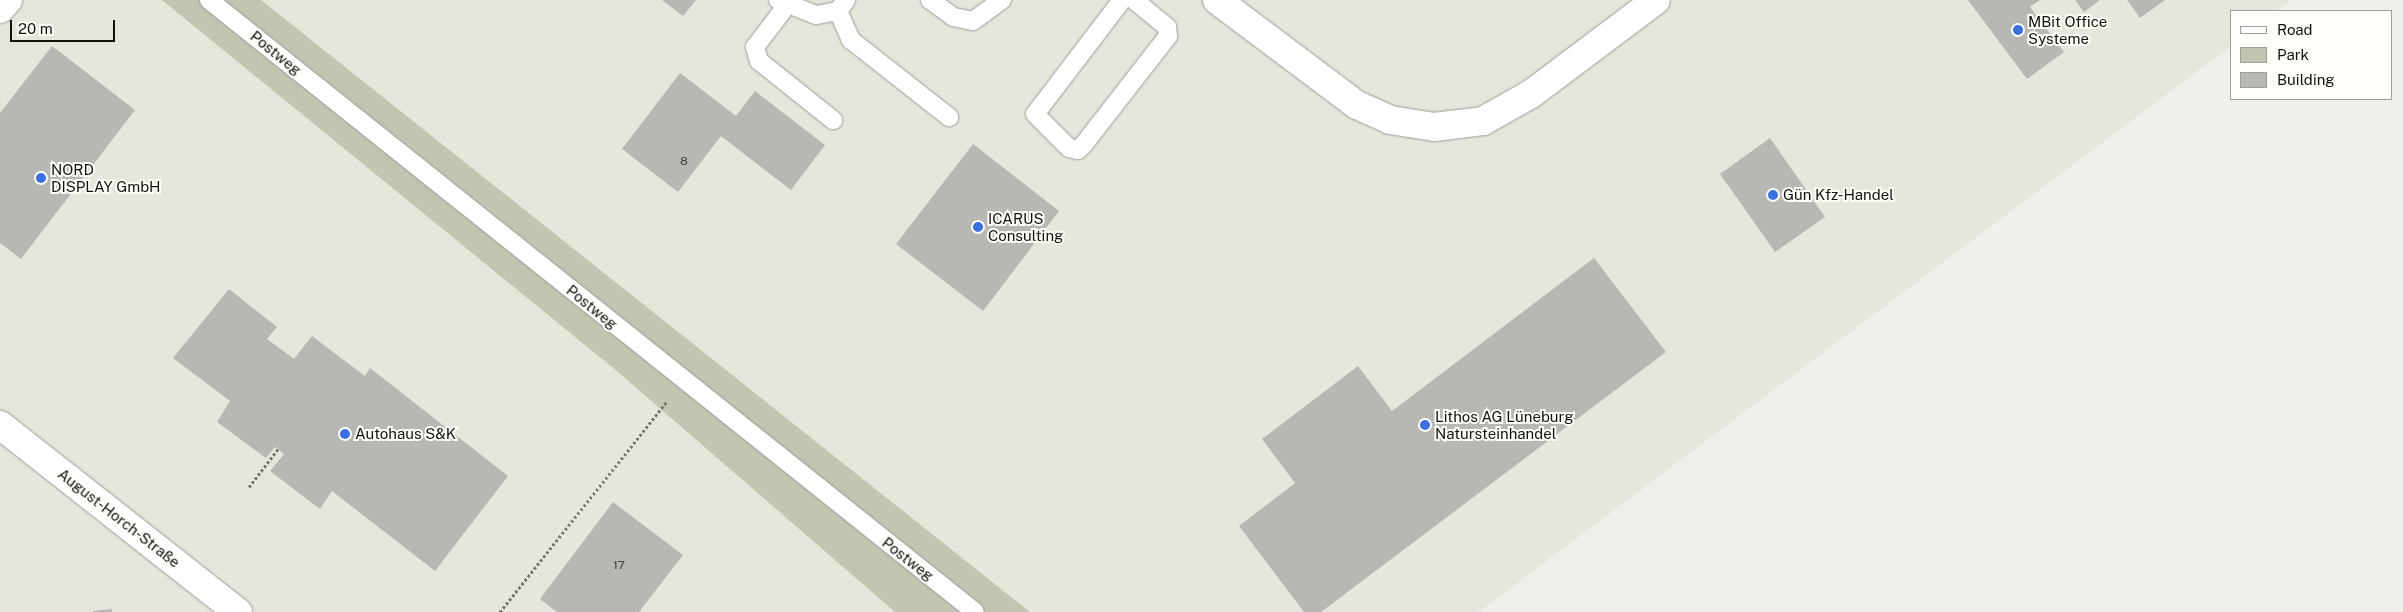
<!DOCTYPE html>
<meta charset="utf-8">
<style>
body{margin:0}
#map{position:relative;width:2403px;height:612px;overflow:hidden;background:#eff0eb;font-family:"Public Sans",sans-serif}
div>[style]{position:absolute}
.built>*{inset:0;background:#e4e7db}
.green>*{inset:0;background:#c1c6b1}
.building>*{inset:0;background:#b7b8b3}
.path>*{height:3px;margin-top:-1.5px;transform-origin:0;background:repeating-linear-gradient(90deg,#767673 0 2.5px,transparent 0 5px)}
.roads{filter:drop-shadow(0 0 1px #9e9f9b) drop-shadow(0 0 1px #9e9f9b)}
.lane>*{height:18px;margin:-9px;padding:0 9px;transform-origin:9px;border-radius:9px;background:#fff}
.street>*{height:28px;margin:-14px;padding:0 14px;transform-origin:14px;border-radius:14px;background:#fff}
.dots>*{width:14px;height:14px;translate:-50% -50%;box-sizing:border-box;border:2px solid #fcfef8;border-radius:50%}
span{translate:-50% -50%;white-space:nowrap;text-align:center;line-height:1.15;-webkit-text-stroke:4px #fcfef8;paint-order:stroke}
.number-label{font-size:12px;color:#3b3c39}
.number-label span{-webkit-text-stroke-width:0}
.poi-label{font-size:15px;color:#121210}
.left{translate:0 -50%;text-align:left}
.street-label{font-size:15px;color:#121210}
.legend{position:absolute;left:2230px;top:10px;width:162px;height:90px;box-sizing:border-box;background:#fcfef8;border:1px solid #9ea09b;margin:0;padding:6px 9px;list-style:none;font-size:15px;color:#121210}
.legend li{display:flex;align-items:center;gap:10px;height:25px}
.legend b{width:25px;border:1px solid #9ea09b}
.scale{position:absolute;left:10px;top:20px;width:105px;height:22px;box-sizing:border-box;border:2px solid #121210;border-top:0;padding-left:6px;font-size:15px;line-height:18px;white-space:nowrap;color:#121210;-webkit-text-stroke:4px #fcfef8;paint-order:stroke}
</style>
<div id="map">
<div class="built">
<div style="clip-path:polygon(0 0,2291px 0,2276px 11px,2232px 11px,2232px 45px,1479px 612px,0 612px)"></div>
</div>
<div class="green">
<div style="clip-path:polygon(162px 0,261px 0,1030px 612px,895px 612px,618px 372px)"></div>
</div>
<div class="building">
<div style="clip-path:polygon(662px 0,696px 0,683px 16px)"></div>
<div style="clip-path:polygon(1968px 0,2040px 0,2030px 7px,2064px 52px,2027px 79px)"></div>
<div style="clip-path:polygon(2075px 0,2100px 0,2084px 12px)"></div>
<div style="clip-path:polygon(2127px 0,2165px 0,2140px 18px)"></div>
<div style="clip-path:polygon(52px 46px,135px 110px,21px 259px,0 243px,0 113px)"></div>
<div style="clip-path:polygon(680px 73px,736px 116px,755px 91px,825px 145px,791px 190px,721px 136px,678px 192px,622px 149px)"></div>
<div style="clip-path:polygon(1770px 138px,1825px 217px,1775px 252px,1720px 174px)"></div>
<div style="clip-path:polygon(973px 144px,1059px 211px,983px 311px,896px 244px)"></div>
<div style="clip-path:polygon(1594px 258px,1666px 352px,1321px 612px,1304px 612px,1239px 526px,1295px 483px,1262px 439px,1358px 366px,1392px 411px)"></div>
<div style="clip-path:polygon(229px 289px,277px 327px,267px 339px,294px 359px,312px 336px,365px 376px,370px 368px,508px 476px,435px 571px,332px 491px,320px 509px,270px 471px,284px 454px,278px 449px,275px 447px,266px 458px,217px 422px,230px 401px,173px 358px)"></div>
<div style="clip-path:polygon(613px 502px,683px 555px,639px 612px,557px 612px,540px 599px)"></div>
<div style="clip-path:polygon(112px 609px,112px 612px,93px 612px,93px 611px)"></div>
</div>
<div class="path">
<div style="left:249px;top:487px;width:48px;rotate:-52.7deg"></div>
<div style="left:500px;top:612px;width:269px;rotate:-51.6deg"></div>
</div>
<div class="roads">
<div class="lane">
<div style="left:209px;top:0;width:980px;rotate:38.62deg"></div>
<div style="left:778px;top:0;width:41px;rotate:21.5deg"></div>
<div style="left:816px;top:15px;width:22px;rotate:-10deg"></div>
<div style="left:838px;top:11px;width:14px;rotate:-54deg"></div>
<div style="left:930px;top:0;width:29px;rotate:36deg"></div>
<div style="left:953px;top:17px;width:20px;rotate:11deg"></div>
<div style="left:973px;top:21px;width:36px;rotate:-36deg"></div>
<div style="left:1122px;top:0;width:143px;rotate:127.3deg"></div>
<div style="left:1035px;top:114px;width:48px;rotate:45deg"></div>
<div style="left:1069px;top:148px;width:9px;rotate:13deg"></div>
<div style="left:1078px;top:150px;width:8px;rotate:-45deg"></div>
<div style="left:1084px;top:144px;width:137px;rotate:-52.1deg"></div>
<div style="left:1168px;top:36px;width:9px;rotate:-96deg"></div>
<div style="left:1167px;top:27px;width:43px;rotate:-140.7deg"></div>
<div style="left:787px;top:5px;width:53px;rotate:127.3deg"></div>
<div style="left:755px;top:47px;width:15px;rotate:74deg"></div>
<div style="left:759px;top:61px;width:95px;rotate:38.6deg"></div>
<div style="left:838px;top:11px;width:32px;rotate:66deg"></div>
<div style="left:851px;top:40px;width:125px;rotate:38.2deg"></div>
</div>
<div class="street">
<div style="left:1217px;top:0;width:175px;rotate:36.9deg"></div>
<div style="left:1357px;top:105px;width:36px;rotate:24deg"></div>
<div style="left:1390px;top:120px;width:45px;rotate:9deg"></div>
<div style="left:1434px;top:127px;width:49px;rotate:-7deg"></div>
<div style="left:1483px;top:121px;width:55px;rotate:-29.4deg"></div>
<div style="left:1531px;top:94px;width:156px;rotate:-36.9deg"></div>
<div style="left:0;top:9px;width:12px;rotate:-48deg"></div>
<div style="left:0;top:425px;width:303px;rotate:38.2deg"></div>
</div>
</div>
<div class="dots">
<div style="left:2018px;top:30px;background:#3c6fdf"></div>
<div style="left:41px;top:178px;background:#3c6fdf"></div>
<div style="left:1773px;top:195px;background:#3c6fdf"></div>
<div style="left:978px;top:227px;background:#3c6fdf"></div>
<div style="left:1425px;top:425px;background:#3c6fdf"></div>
<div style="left:345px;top:434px;background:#3c6fdf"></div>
</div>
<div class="number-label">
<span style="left:684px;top:162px">8</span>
<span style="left:619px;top:566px">17</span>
</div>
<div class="poi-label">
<span class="left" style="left:2028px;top:30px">MBit Office<br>Systeme</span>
<span class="left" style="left:51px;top:178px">NORD<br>DISPLAY GmbH</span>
<span class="left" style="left:1783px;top:195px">Gün Kfz-Handel</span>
<span class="left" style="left:988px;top:227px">ICARUS<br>Consulting</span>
<span class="left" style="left:1435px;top:425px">Lithos AG Lüneburg<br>Natursteinhandel</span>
<span class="left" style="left:355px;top:434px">Autohaus S&amp;K</span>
</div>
<div class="street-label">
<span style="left:276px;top:53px;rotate:39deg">Postweg</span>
<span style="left:592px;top:307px;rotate:39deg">Postweg</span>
<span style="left:119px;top:518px;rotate:38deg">August-Horch-Straße</span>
<span style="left:908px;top:559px;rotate:38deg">Postweg</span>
</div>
<ul class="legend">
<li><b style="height:6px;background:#fff"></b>Road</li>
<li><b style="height:14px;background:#c1c6b1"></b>Park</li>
<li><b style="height:14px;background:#b7b8b3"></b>Building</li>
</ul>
<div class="scale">20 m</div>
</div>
